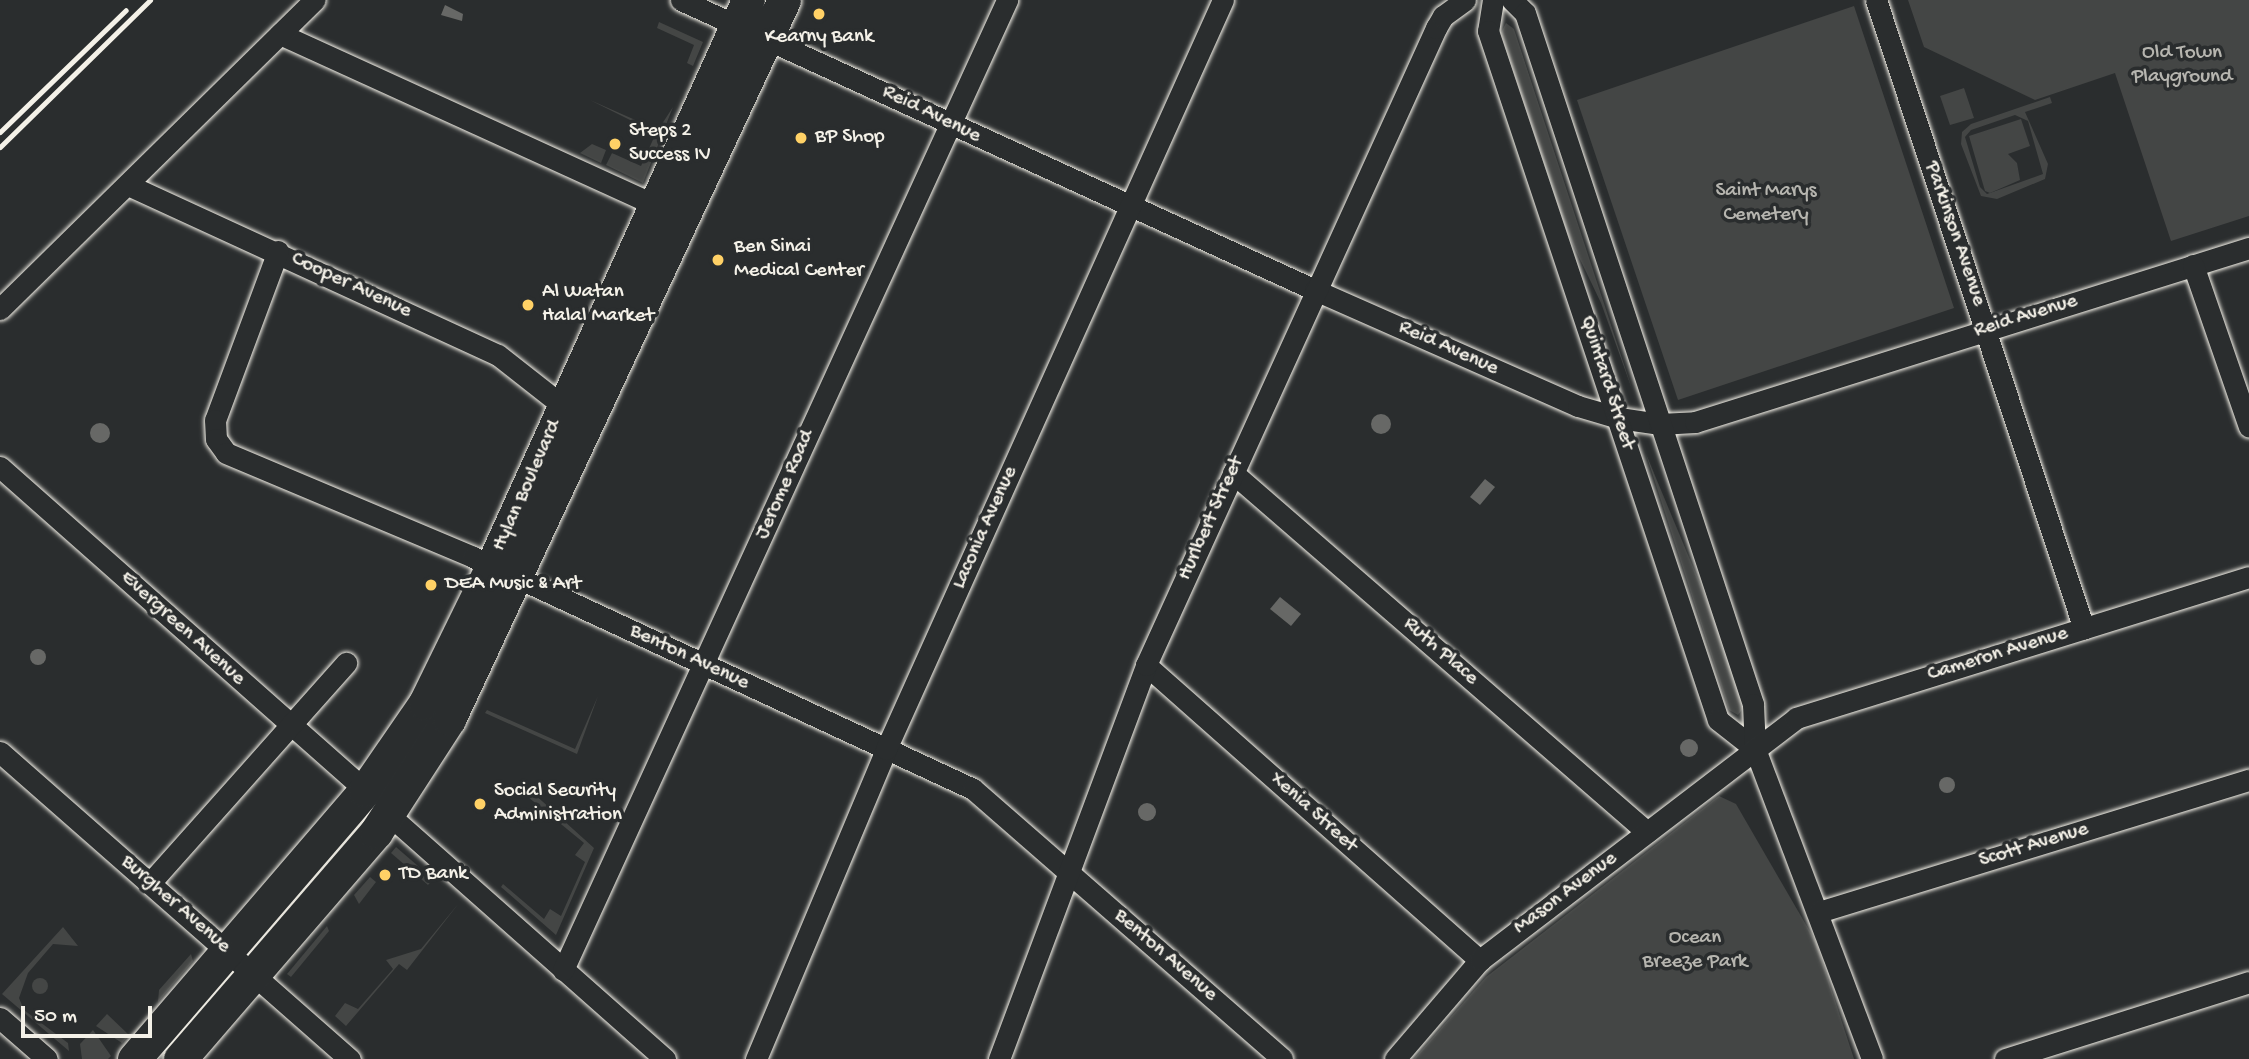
<!DOCTYPE html>
<style>
body{margin:0}
#map{position:relative;width:2249px;height:1059px;overflow:hidden;background:#2a2d2e;font-family:"Gochi Hand",sans-serif}
div>[style]{position:absolute}
.green>*{inset:0;background:#444645}
.round{border-radius:50%}
.water>*{inset:0;background:#676866}
.roads{filter:drop-shadow(0 0 2px #f4f1e8) drop-shadow(0 0 2px #f4f1e8)}
.street>*{height:21px;margin:-10.5px;padding:0 10.5px;transform-origin:10.5px;border-radius:10.5px;background:#2a2d2e}
.primary>*{height:33px;margin:-16.5px;padding:0 16.5px;transform-origin:16.5px;border-radius:16.5px;background:#2a2d2e}
.rail>*{height:5px;margin:-2.5px;padding:0 2.5px;transform-origin:2.5px;border-radius:2.5px;background:#f4f1e8}
.dots>*{width:19px;height:19px;translate:-50% -50%;box-sizing:border-box;border:4px solid #2a2d2e;border-radius:50%}
span{translate:-50% -50%;white-space:nowrap;text-align:center;line-height:1.15;-webkit-text-stroke:7px #2a2d2e;paint-order:stroke}
.poi-label{font-size:21px;color:#f4f1e8}
.left{translate:0 -50%;text-align:left}
.park-label{font-size:21px;color:#b6b5af}
.street-label{font-size:21px;color:#f4f1e8}
.scale{position:absolute;left:21px;top:1006px;width:131px;height:32px;box-sizing:border-box;border:4px solid #f4f1e8;border-top:0;padding-left:9px;font-size:21px;line-height:24px;white-space:nowrap;color:#f4f1e8;-webkit-text-stroke:5px #2a2d2e;paint-order:stroke}
</style>
<div id="map">
<div class="green">
<div style="clip-path:polygon(1908px 0,2249px 0,2249px 216px,2171px 241px,2115px 73px,2035px 100px,1924px 47px)"></div>
<div style="clip-path:polygon(1854px 6px,1954px 308px,1678px 400px,1577px 100px)"></div>
<div style="clip-path:polygon(659px 22px,703px 42px,693px 66px,687px 63px,694px 45px,657px 28px)"></div>
<div style="clip-path:polygon(1506px 23px,1514px 29px,1632px 389px,1601px 303px,1567px 232px,1501px 33px)"></div>
<div style="clip-path:polygon(1964px 88px,1974px 118px,1950px 125px,1940px 96px)"></div>
<div style="clip-path:polygon(evenodd,2050px 97px,2052px 103px,2025px 112px,2048px 164px,2045px 179px,1997px 199px,1981px 196px,1961px 144px,1962px 132px,1971px 124px,2050px 97px,2015px 115px,2028px 121px,2043px 174px,1987px 194px,1980px 187px,1965px 137px,1971px 130px,2015px 115px)"></div>
<div style="clip-path:polygon(590px 100px,658px 130px,673px 107px,643px 183px,606px 165px,612px 153px,641px 166px,656px 133px)"></div>
<div style="clip-path:polygon(2021px 119px,2030px 146px,2008px 154px,2017px 163px,2020px 180px,1990px 193px,1985px 191px,1969px 136px)"></div>
<div style="clip-path:polygon(592px 144px,606px 150px,601px 163px,580px 153px)"></div>
<div style="clip-path:polygon(1646px 454px,1713px 615px,1744px 707px,1738px 715px,1729px 710px)"></div>
<div style="clip-path:polygon(598px 696px,577px 754px,485px 713px,487px 710px,575px 749px)"></div>
<div style="clip-path:polygon(532px 792px,594px 848px,556px 935px,501px 887px,503px 884px,544px 919px,550px 909px,561px 916px,585px 862px,575px 855px,584px 843px,528px 797px)"></div>
<div style="clip-path:polygon(1719px 796px,1736px 804px,1816px 942px,1854px 1059px,1414px 1059px,1486px 977px)"></div>
<div style="clip-path:polygon(396px 847px,433px 879px,428px 885px,391px 853px)"></div>
<div style="clip-path:polygon(370px 877px,376px 882px,359px 904px,354px 895px)"></div>
<div style="clip-path:polygon(459px 903px,407px 970px,399px 964px,346px 1026px,335px 1016px,345px 1003px,358px 1009px,393px 969px,386px 960px,421px 949px)"></div>
<div style="clip-path:polygon(327px 926px,329px 931px,291px 977px,287px 974px)"></div>
<div style="clip-path:polygon(63px 927px,78px 946px,53px 944px,28px 973px,19px 998px,24px 1010px,68px 1043px,69px 1051px,2px 994px)"></div>
<div style="clip-path:polygon(191px 954px,193px 961px,158px 1002px,159px 990px)"></div>
<div class="round" style="left:32px;top:978px;width:16px;height:16px"></div>
<div style="clip-path:polygon(107px 1014px,129px 1035px,122px 1043px,96px 1026px)"></div>
<div style="clip-path:polygon(93px 1030px,111px 1056px,108px 1059px,82px 1059px,80px 1044px)"></div>
</div>
<div class="water">
<div style="clip-path:polygon(445px 5px,463px 14px,462px 21px,441px 15px)"></div>
<div class="round" style="left:1371px;top:414px;width:20px;height:20px"></div>
<div class="round" style="left:90px;top:423px;width:20px;height:20px"></div>
<div style="clip-path:polygon(1485px 479px,1495px 487px,1480px 505px,1470px 497px)"></div>
<div style="clip-path:polygon(1280px 597px,1301px 614px,1291px 626px,1270px 609px)"></div>
<div class="round" style="left:30px;top:649px;width:16px;height:16px"></div>
<div class="round" style="left:1680px;top:739px;width:18px;height:18px"></div>
<div class="round" style="left:1939px;top:777px;width:16px;height:16px"></div>
<div class="round" style="left:1138px;top:803px;width:18px;height:18px"></div>
</div>
<div class="roads">
<div class="street">
<div style="left:681px;top:0;width:697px;rotate:24.58deg"></div>
<div style="left:1315px;top:290px;width:287px;rotate:23.8deg"></div>
<div style="left:1578px;top:406px;width:43px;rotate:16.3deg"></div>
<div style="left:1619px;top:418px;width:40px;rotate:8.5deg"></div>
<div style="left:1659px;top:424px;width:36px;rotate:-3deg"></div>
<div style="left:1695px;top:422px;width:581px;rotate:-17.44deg"></div>
<div style="left:1493px;top:0;width:31px;rotate:99deg"></div>
<div style="left:1488px;top:31px;width:726px;rotate:71.54deg"></div>
<div style="left:1718px;top:720px;width:47px;rotate:38.1deg"></div>
<div style="left:1512px;top:0;width:18px;rotate:45deg"></div>
<div style="left:1525px;top:13px;width:728px;rotate:71.74deg"></div>
<div style="left:1753px;top:704px;width:45px;rotate:87.5deg"></div>
<div style="left:1755px;top:749px;width:331px;rotate:69.3deg"></div>
<div style="left:1876px;top:0;width:662px;rotate:71.7deg"></div>
<div style="left:280px;top:34px;width:412px;rotate:24.5deg"></div>
<div style="left:128px;top:185px;width:407px;rotate:24.7deg"></div>
<div style="left:498px;top:355px;width:83px;rotate:38.1deg"></div>
<div style="left:278px;top:251px;width:180px;rotate:110.4deg"></div>
<div style="left:215px;top:420px;width:19px;rotate:87deg"></div>
<div style="left:216px;top:439px;width:17px;rotate:54deg"></div>
<div style="left:226px;top:453px;width:268px;rotate:22.8deg"></div>
<div style="left:473px;top:557px;width:551px;rotate:24.89deg"></div>
<div style="left:973px;top:789px;width:410px;rotate:41.1deg"></div>
<div style="left:2193px;top:265px;width:171px;rotate:70.9deg"></div>
<div style="left:0;top:309px;width:441px;rotate:-44.5deg"></div>
<div style="left:0;top:467px;width:487px;rotate:41.5deg"></div>
<div style="left:1233px;top:473px;width:548px;rotate:40.93deg"></div>
<div style="left:1146px;top:665px;width:446px;rotate:41.5deg"></div>
<div style="left:0;top:752px;width:466px;rotate:41.3deg"></div>
<div style="left:388px;top:814px;width:370px;rotate:41.5deg"></div>
<div style="left:150px;top:883px;width:295px;rotate:-48.3deg"></div>
<div style="left:1819px;top:912px;width:450px;rotate:-17.1deg"></div>
<div style="left:563px;top:970px;width:1067px;rotate:-65.4deg"></div>
<div style="left:0;top:1018px;width:62px;rotate:41.1deg"></div>
<div style="left:756px;top:1059px;width:336px;rotate:-67.2deg"></div>
<div style="left:886px;top:749px;width:821px;rotate:-65.78deg"></div>
<div style="left:999px;top:1059px;width:421px;rotate:-69.5deg"></div>
<div style="left:1146px;top:665px;width:700px;rotate:-65.52deg"></div>
<div style="left:1436px;top:28px;width:14px;rotate:-60deg"></div>
<div style="left:1443px;top:16px;width:27px;rotate:-36deg"></div>
<div style="left:1395px;top:1059px;width:130px;rotate:-49.4deg"></div>
<div style="left:1480px;top:960px;width:398px;rotate:-37.4deg"></div>
<div style="left:1796px;top:718px;width:474px;rotate:-17.3deg"></div>
<div style="left:2005px;top:1059px;width:256px;rotate:-17.5deg"></div>
</div>
<div class="primary">
<div style="left:134px;top:1059px;width:355px;rotate:-49.3deg"></div>
<div style="left:365px;top:790px;width:106px;rotate:-55.4deg"></div>
<div style="left:425px;top:703px;width:153px;rotate:-63.9deg"></div>
<div style="left:492px;top:566px;width:621px;rotate:-65.66deg"></div>
<div style="left:180px;top:1059px;width:300px;rotate:-49.2deg"></div>
<div style="left:376px;top:832px;width:135px;rotate:-57.1deg"></div>
<div style="left:449px;top:719px;width:793px;rotate:-65.02deg"></div>
</div>
</div>
<div class="rail">
<div style="left:0;top:132px;width:175px;rotate:-44.1deg"></div>
<div style="left:0;top:147px;width:210px;rotate:-44.4deg"></div>
</div>
<div class="dots">
<div style="left:819px;top:14px;background:#ffd166"></div>
<div style="left:801px;top:138px;background:#ffd166"></div>
<div style="left:615px;top:144px;background:#ffd166"></div>
<div style="left:718px;top:260px;background:#ffd166"></div>
<div style="left:528px;top:305px;background:#ffd166"></div>
<div style="left:431px;top:585px;background:#ffd166"></div>
<div style="left:480px;top:804px;background:#ffd166"></div>
<div style="left:385px;top:875px;background:#ffd166"></div>
</div>
<div class="poi-label">
<span style="left:819px;top:38px">Kearny Bank</span>
<span class="left" style="left:629px;top:144px">Steps 2<br>Success IV</span>
<span class="left" style="left:815px;top:138px">BP Shop</span>
<span class="left" style="left:734px;top:260px">Ben Sinai<br>Medical Center</span>
<span class="left" style="left:542px;top:305px">Al Watan<br>Halal Market</span>
<span class="left" style="left:445px;top:585px">DEA Music &amp; Art</span>
<span class="left" style="left:494px;top:804px">Social Security<br>Administration</span>
<span class="left" style="left:399px;top:875px">TD Bank</span>
</div>
<div class="park-label">
<span style="left:2182px;top:66px">Old Town<br>Playground</span>
<span style="left:1766px;top:204px">Saint Marys<br>Cemetery</span>
<span style="left:1695px;top:951px">Ocean<br>Breeze Park</span>
</div>
<div class="street-label">
<span style="left:931px;top:115px;rotate:26deg">Reid Avenue</span>
<span style="left:1954px;top:234px;rotate:71deg">Parkinson Avenue</span>
<span style="left:351px;top:286px;rotate:25deg">Cooper Avenue</span>
<span style="left:2026px;top:317px;rotate:-17deg">Reid Avenue</span>
<span style="left:1448px;top:349px;rotate:24deg">Reid Avenue</span>
<span style="left:1606px;top:383px;rotate:72deg">Quintard Street</span>
<span style="left:786px;top:485px;rotate:-66deg">Jerome Road</span>
<span style="left:528px;top:486px;rotate:-66deg">Hylan Boulevard</span>
<span style="left:1212px;top:519px;rotate:-66deg">Hurlbert Street</span>
<span style="left:986px;top:528px;rotate:-66deg">Laconia Avenue</span>
<span style="left:182px;top:629px;rotate:42deg">Evergreen Avenue</span>
<span style="left:1440px;top:652px;rotate:41deg">Ruth Place</span>
<span style="left:1998px;top:655px;rotate:-17deg">Cameron Avenue</span>
<span style="left:689px;top:658px;rotate:25deg">Benton Avenue</span>
<span style="left:1313px;top:813px;rotate:42deg">Xenia Street</span>
<span style="left:2034px;top:846px;rotate:-17deg">Scott Avenue</span>
<span style="left:1566px;top:894px;rotate:-37deg">Mason Avenue</span>
<span style="left:175px;top:905px;rotate:41deg">Burgher Avenue</span>
<span style="left:1165px;top:956px;rotate:41deg">Benton Avenue</span>
</div>
<div class="scale">50 m</div>
</div>
